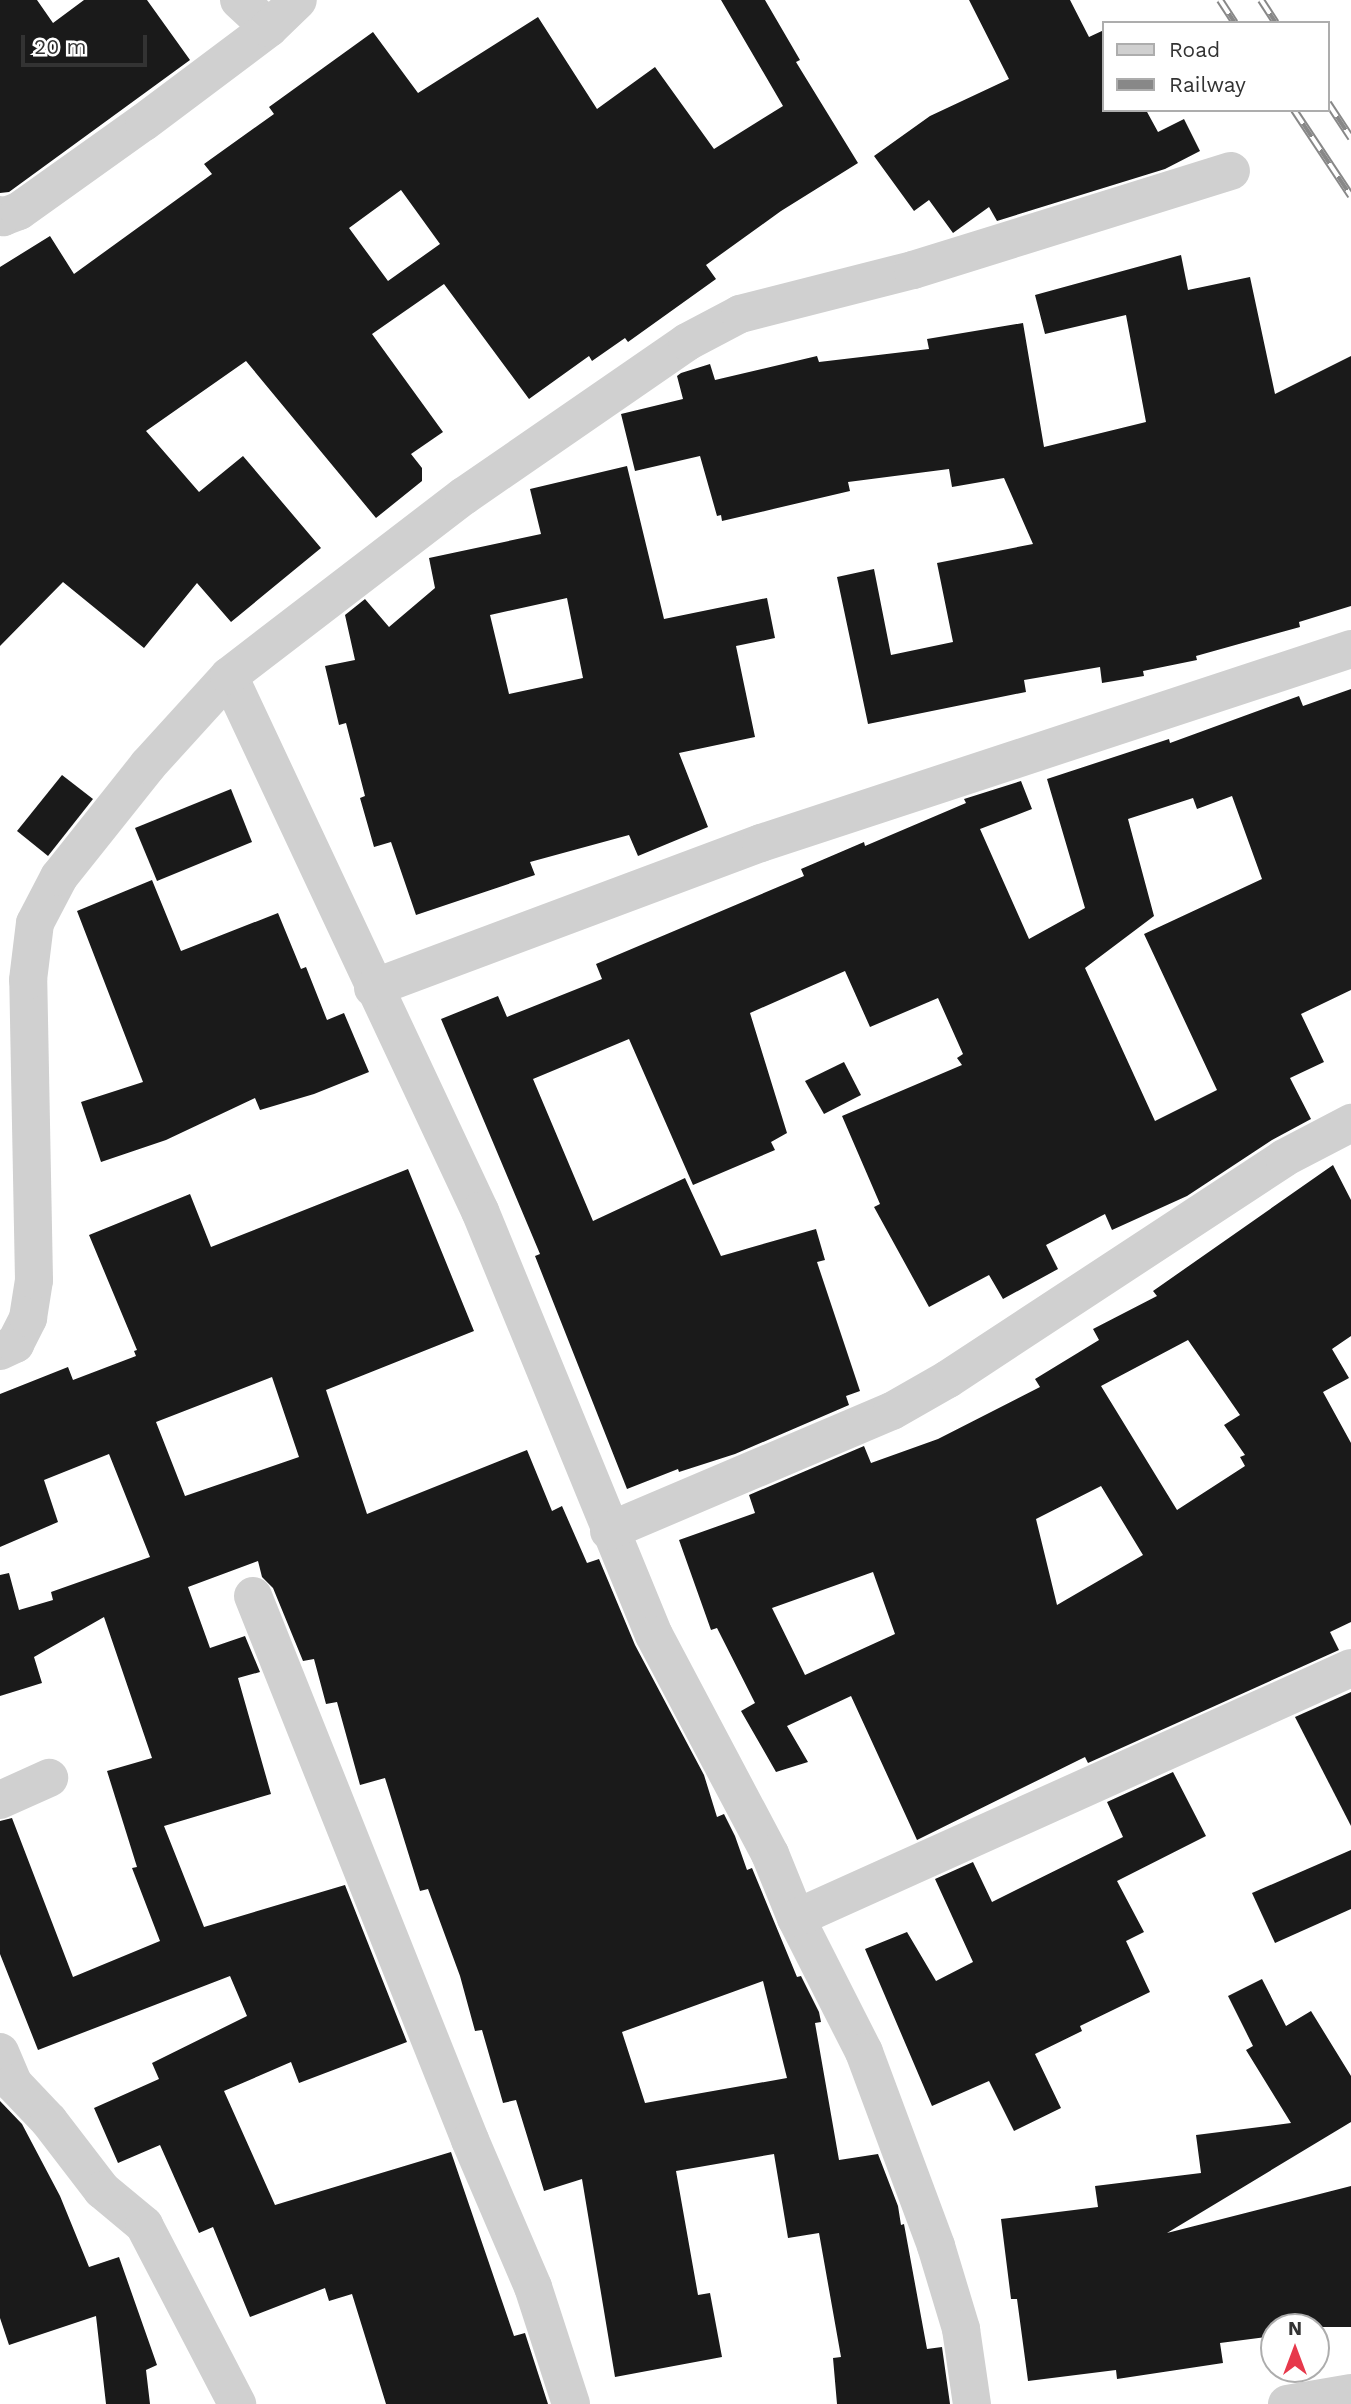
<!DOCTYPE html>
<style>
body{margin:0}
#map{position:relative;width:1351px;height:2404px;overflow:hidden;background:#fff;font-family:"Work Sans",sans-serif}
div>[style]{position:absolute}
.building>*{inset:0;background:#1a1a1a}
.minor>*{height:38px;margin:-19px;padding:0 19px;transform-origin:19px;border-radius:19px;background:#d0d0d0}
.rail>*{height:8px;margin-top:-4px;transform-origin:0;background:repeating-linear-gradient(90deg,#fff 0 16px,#888 0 32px);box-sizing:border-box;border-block:2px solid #888}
span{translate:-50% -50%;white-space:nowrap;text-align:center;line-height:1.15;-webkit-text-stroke:7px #fff;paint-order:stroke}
.legend{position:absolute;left:1102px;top:21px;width:228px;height:91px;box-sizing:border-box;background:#fff;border:2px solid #adadad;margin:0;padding:9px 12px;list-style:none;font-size:21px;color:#333}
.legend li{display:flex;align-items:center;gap:14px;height:35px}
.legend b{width:35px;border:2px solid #adadad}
.north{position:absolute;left:1260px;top:2313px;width:70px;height:70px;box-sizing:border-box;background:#fff;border:2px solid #adadad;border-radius:50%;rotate:0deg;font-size:19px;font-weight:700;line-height:28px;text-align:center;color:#333}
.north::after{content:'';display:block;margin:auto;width:24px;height:32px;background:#e7384b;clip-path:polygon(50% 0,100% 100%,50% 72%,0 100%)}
.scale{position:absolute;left:21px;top:35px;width:126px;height:32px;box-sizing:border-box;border:4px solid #333;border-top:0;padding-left:9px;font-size:21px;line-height:24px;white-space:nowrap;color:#333;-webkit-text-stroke:5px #fff;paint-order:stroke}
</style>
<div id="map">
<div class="building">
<div style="clip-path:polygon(0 0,37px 0,53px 23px,84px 0,147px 0,190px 60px,9px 192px,0 193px)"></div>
<div style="clip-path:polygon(evenodd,721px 0,765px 0,800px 60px,796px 62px,858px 163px,781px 211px,706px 265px,716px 279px,628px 342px,625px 338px,592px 361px,589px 356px,529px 399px,444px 284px,372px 334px,443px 432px,411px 454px,422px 468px,422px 481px,376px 518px,246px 361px,146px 431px,199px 492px,243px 456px,321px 548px,231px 622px,197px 583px,144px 648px,63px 582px,0 646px,0 267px,50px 236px,74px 274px,212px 174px,204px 164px,274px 114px,269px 107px,373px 32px,418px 93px,538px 17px,597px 109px,655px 67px,714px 149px,783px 106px,721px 0,401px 190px,440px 244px,388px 281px,349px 228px,401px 190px)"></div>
<div style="clip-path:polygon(969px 0,1070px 0,1089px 37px,1104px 30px,1104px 110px,1146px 110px,1158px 132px,1184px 119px,1200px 151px,1165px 169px,997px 221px,989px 207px,953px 233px,929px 200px,914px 211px,874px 156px,930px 116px,1009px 79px)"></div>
<div style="clip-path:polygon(1181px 255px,1188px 290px,1250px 277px,1275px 394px,1351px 356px,1351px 606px,1299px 622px,1300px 627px,1196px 656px,1197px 660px,1143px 671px,1144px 676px,1102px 683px,1100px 667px,1024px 680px,1026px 692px,868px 724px,837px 577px,874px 569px,891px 655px,953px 642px,937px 563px,1033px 544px,1004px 478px,952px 487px,949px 469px,848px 482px,850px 491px,722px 521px,721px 515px,717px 516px,700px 456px,635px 471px,621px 414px,683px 399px,677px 376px,681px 373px,710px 364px,715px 380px,817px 356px,819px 362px,929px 349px,927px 339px,1023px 323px,1044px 447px,1146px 422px,1126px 315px,1045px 334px,1035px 295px)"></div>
<div style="clip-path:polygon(evenodd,627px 466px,664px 619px,767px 598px,775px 638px,736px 646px,755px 737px,679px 753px,708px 827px,638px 856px,629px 835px,530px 862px,535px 875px,416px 915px,391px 842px,374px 847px,360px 798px,365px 796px,346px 723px,339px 725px,325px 666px,355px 660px,345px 615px,365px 599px,389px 627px,435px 588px,429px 558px,541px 534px,530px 489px,627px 466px,567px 598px,583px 678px,509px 694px,490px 615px,567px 598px)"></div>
<div style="clip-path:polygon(evenodd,1351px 689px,1351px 990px,1301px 1014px,1324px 1062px,1290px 1078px,1311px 1119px,1272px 1140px,1187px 1196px,1112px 1230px,1105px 1214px,1046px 1245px,1058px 1269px,1003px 1299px,989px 1275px,929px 1307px,874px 1207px,880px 1204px,842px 1116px,962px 1065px,957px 1058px,963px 1054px,938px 998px,870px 1027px,845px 971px,750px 1013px,787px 1133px,771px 1142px,775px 1150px,693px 1185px,629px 1039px,533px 1079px,593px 1221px,685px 1178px,721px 1256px,816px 1229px,825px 1260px,817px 1262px,860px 1391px,846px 1396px,849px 1405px,735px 1454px,679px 1472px,678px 1469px,627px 1489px,535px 1256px,540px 1254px,441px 1019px,498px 996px,507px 1017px,602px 979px,596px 964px,804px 876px,801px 869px,864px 842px,865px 846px,966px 803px,964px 799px,1021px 781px,1032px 809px,980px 829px,1029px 939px,1085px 908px,1047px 779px,1169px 739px,1170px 743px,1299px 696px,1303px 706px,1351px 689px,1232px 796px,1262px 879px,1144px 934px,1217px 1090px,1155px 1121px,1085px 968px,1154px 916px,1128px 819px,1193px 798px,1197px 809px,1232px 796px)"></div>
<div style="clip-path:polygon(62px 775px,93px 799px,48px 856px,17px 831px)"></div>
<div style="clip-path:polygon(231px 789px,252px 842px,157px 881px,135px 828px)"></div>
<div style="clip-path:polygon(152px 880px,181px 951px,278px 913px,301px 969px,306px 967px,327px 1020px,344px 1013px,369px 1072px,314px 1094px,260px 1110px,255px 1098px,166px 1140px,101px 1162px,81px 1102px,143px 1082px,77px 911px)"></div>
<div style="clip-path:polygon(844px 1062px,861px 1095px,824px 1114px,805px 1081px)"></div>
<div style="clip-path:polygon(evenodd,1333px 1165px,1351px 1200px,1351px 1336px,1332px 1349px,1349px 1378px,1323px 1392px,1351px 1443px,1351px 1622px,1330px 1632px,1339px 1650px,1088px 1763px,1085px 1757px,917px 1840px,851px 1696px,787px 1726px,808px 1762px,776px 1772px,741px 1711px,755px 1703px,717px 1628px,711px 1630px,679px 1540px,755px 1513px,749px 1495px,864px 1446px,871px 1463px,938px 1439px,1040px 1387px,1035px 1379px,1099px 1340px,1093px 1329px,1157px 1296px,1153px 1291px,1333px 1165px,1188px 1340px,1240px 1415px,1224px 1425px,1245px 1455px,1240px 1457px,1245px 1466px,1177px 1510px,1101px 1386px,1188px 1340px,1333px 1165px,1101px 1486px,1143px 1555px,1057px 1605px,1036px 1519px,1101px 1486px,1333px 1165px,873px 1572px,895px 1634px,805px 1675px,772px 1608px,873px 1572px)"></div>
<div style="clip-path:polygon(evenodd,408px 1169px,474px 1331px,326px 1390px,367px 1514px,527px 1450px,552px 1511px,562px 1506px,587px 1563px,599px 1559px,635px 1645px,704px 1775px,717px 1817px,724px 1814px,735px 1836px,747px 1870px,752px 1868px,797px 1977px,801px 1976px,819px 2012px,821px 2022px,815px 2023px,839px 2160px,878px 2154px,898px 2206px,901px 2225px,904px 2224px,927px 2349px,942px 2347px,950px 2404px,837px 2404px,833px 2358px,841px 2357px,819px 2233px,788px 2238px,774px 2154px,676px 2171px,698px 2295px,710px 2293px,722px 2357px,615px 2377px,582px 2179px,544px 2191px,516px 2100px,503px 2103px,482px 2030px,475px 2031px,460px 1976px,428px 1889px,420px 1891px,385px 1778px,360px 1785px,337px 1702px,326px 1704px,314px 1659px,303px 1661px,273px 1588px,262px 1577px,258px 1561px,188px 1587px,210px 1648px,245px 1636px,260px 1672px,238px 1678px,271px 1794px,164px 1826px,204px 1927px,345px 1885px,407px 2042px,299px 2083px,291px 2062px,224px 2091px,275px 2205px,451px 2152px,514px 2336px,525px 2333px,548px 2404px,386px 2404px,352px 2294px,329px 2301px,325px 2288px,250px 2317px,213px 2227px,199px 2233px,160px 2145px,118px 2163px,94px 2108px,159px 2079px,152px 2063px,247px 2016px,230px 1976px,38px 2050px,0 1954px,0 1821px,12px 1818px,73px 1977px,160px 1941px,132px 1868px,137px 1867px,107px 1771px,152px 1758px,104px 1617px,34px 1657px,42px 1683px,0 1696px,0 1575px,9px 1573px,19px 1610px,53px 1600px,51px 1592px,150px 1557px,109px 1454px,44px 1480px,58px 1522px,0 1547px,0 1394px,68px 1367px,73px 1380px,136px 1356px,134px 1351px,137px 1350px,89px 1235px,190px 1194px,211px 1247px,408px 1169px,272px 1377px,299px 1457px,185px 1496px,156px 1422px,272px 1377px,408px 1169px,763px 1981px,787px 2078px,645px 2103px,622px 2032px,763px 1981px)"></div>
<div style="clip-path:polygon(1351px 1692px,1351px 1826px,1295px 1717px)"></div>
<div style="clip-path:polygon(1173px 1772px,1206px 1836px,1117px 1881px,1144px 1932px,1126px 1941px,1150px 1992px,1080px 2026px,1082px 2031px,1035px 2054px,1061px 2108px,1014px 2131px,989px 2081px,932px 2106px,865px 1949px,907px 1932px,936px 1981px,973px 1962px,935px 1879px,973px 1862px,992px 1902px,1123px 1837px,1107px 1802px)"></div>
<div style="clip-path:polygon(1351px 1850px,1351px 1909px,1275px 1943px,1252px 1893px)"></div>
<div style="clip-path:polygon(1262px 1979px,1286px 2026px,1311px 2011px,1351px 2076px,1351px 2122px,1167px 2233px,1351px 2186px,1351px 2327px,1274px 2327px,1274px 2336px,1220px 2343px,1223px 2363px,1117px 2379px,1116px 2370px,1028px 2381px,1017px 2299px,1011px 2299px,1001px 2219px,1098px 2207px,1095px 2186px,1201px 2173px,1196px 2135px,1291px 2123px,1246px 2050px,1253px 2046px,1228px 1996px)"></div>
<div style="clip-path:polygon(0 2101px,22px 2124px,60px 2196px,89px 2267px,119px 2257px,157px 2365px,146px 2370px,150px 2404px,106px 2404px,96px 2316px,9px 2345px,0 2318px)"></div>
</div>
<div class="minor">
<div style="left:239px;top:0;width:41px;rotate:43deg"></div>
<div style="left:0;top:215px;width:4px;rotate:34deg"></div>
<div style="left:3px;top:217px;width:17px;rotate:-21deg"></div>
<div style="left:19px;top:211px;width:153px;rotate:-35.5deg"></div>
<div style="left:144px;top:122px;width:156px;rotate:-36.9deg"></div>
<div style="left:269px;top:28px;width:40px;rotate:-44deg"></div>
<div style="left:229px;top:676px;width:591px;rotate:64.87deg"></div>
<div style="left:480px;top:1211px;width:458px;rotate:67.7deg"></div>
<div style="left:654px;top:1635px;width:248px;rotate:62.1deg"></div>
<div style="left:770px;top:1854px;width:69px;rotate:67.9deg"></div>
<div style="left:796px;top:1918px;width:150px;rotate:63.1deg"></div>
<div style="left:864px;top:2052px;width:207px;rotate:69.6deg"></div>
<div style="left:936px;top:2246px;width:87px;rotate:73.2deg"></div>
<div style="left:961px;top:2329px;width:76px;rotate:81.7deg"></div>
<div style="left:373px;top:988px;width:414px;rotate:-20.5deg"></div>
<div style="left:761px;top:843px;width:621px;rotate:-18.2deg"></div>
<div style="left:0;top:1351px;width:17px;rotate:-25deg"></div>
<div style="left:15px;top:1344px;width:29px;rotate:-63deg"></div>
<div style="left:28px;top:1318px;width:38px;rotate:-81deg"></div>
<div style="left:34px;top:1280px;width:300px;rotate:-91.1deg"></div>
<div style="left:28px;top:980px;width:57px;rotate:-83deg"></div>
<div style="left:35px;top:923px;width:52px;rotate:-62.4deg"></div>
<div style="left:59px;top:877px;width:143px;rotate:-51.5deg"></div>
<div style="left:148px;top:765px;width:120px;rotate:-47.7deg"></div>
<div style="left:229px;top:676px;width:296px;rotate:-37.5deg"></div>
<div style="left:464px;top:496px;width:271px;rotate:-34.6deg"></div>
<div style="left:687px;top:342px;width:60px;rotate:-27.8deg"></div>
<div style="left:740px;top:314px;width:179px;rotate:-14.3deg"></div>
<div style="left:913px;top:270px;width:333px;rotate:-17.3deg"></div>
<div style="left:609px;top:1531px;width:307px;rotate:-23deg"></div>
<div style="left:892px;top:1411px;width:64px;rotate:-29.7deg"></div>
<div style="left:948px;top:1379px;width:402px;rotate:-33.3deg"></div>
<div style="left:1284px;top:1158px;width:76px;rotate:-27.6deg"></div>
<div style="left:253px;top:1596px;width:586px;rotate:68.25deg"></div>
<div style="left:470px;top:2140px;width:160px;rotate:66.8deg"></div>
<div style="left:533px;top:2287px;width:123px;rotate:72deg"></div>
<div style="left:0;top:1800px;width:54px;rotate:-24.2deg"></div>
<div style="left:796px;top:1918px;width:609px;rotate:-24.25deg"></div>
<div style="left:0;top:2052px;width:34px;rotate:67deg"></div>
<div style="left:13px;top:2083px;width:52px;rotate:46.5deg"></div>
<div style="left:49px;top:2121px;width:87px;rotate:52.5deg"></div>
<div style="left:102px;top:2190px;width:55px;rotate:39.8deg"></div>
<div style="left:144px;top:2225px;width:202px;rotate:62.5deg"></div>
<div style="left:1287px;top:2404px;width:65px;rotate:-9.8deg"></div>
</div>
<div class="rail">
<div style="left:1220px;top:0;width:27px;rotate:57deg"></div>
<div style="left:1261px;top:0;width:27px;rotate:57deg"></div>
<div style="left:1328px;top:103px;width:42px;rotate:56.7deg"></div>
<div style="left:1294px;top:110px;width:103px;rotate:56.5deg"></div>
</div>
<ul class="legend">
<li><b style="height:9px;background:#d0d0d0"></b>Road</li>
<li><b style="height:9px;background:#888"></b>Railway</li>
</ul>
<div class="north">N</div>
<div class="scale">20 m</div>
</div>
